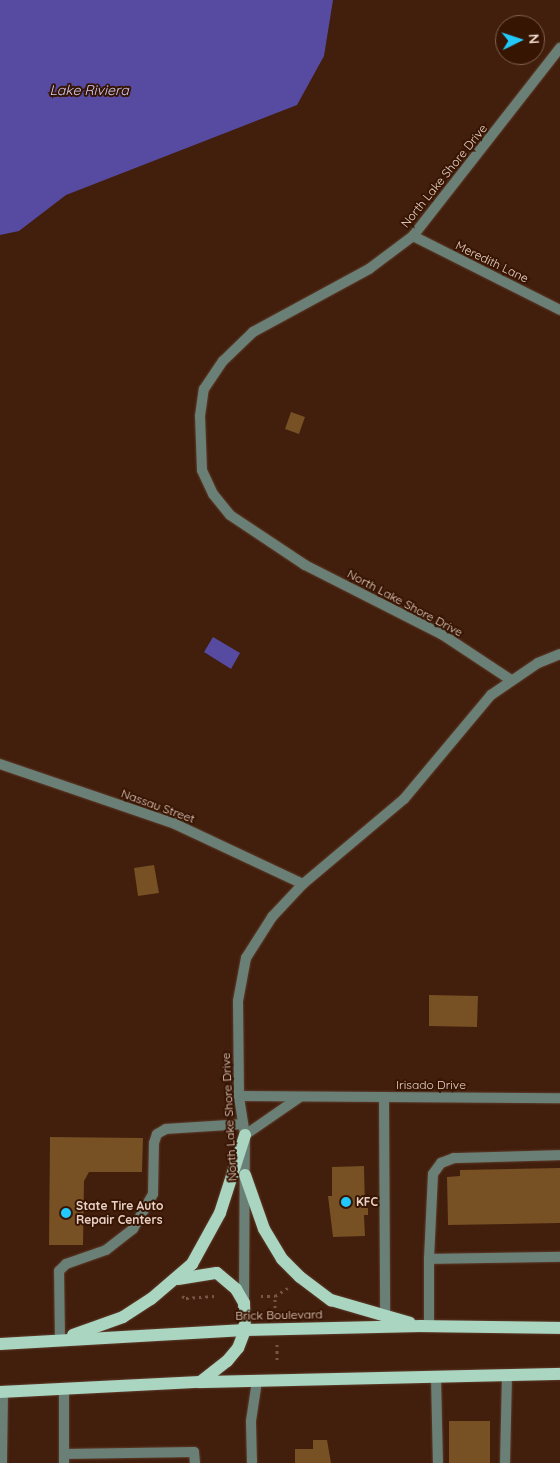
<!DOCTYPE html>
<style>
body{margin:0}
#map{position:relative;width:560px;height:1463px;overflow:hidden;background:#421e0c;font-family:Quicksand,sans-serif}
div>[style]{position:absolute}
.water>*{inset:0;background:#564ba0}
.building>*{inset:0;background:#775024}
.path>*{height:3px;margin-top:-1.5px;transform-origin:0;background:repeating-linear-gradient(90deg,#765646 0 2.5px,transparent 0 6.5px)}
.roads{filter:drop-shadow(0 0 1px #5d3b2a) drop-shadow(0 0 1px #5d3b2a)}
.lane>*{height:10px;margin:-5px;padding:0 5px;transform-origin:5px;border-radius:5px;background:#6a7f75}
.street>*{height:10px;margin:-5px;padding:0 5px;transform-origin:5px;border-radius:5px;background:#6a7f75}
.primary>*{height:12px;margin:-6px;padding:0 6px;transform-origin:6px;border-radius:6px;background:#a9d5c1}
.dots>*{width:14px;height:14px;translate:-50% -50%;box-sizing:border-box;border:2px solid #371503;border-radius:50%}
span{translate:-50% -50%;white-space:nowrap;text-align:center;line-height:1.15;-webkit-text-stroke:4px #371503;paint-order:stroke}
.street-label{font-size:12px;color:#e9d1c6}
.poi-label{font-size:12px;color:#e9d1c6;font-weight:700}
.left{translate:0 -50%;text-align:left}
.water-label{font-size:14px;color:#cfcefd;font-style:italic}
.north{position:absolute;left:495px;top:15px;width:50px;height:50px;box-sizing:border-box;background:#371503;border:1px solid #7e6051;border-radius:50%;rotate:86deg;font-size:14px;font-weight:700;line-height:20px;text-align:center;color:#e9d1c6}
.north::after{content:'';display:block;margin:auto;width:18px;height:22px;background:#21c9fd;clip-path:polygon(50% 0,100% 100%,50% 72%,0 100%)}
</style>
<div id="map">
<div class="water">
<div style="clip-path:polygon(0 0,333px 0,324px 56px,297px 105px,66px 195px,19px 231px,0 235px)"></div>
<div style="clip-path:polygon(213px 637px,240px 653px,231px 669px,204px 652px)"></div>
</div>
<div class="building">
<div style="clip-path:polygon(291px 412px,305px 417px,299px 434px,285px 429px)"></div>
<div style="clip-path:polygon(154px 865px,159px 893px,138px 896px,134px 868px)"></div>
<div style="clip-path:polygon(429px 995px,478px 996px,477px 1027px,429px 1026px)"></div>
<div style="clip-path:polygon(50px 1137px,143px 1138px,142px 1172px,89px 1172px,84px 1181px,83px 1245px,49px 1245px)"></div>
<div style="clip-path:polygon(364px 1166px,365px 1208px,368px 1208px,368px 1215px,364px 1215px,365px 1236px,333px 1237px,328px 1196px,332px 1196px,332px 1167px)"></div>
<div style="clip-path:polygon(560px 1168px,560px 1223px,448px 1225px,447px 1177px,460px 1176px,460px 1170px)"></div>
<div style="clip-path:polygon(449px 1421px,490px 1421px,490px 1463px,449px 1463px)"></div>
<div style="clip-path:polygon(313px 1440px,327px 1440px,331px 1463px,295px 1463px,295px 1449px,313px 1449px)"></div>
</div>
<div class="path">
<div style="left:182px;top:1296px;width:4px;rotate:27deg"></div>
<div style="left:186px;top:1298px;width:32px;rotate:-4deg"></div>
<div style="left:261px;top:1296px;width:14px"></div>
<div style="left:275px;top:1296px;width:15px;rotate:-32deg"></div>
<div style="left:275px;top:1308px;width:12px;rotate:-90deg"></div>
<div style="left:277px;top:1344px;width:16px;rotate:90deg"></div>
</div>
<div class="roads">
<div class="lane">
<div style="left:384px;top:1097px;width:218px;rotate:89.7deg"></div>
<div style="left:429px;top:1259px;width:85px;rotate:-87.3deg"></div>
<div style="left:433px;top:1174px;width:14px;rotate:-54deg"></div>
<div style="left:441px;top:1163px;width:14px;rotate:-21deg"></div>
<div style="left:454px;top:1158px;width:106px;rotate:-1.6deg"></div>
<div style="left:429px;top:1326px;width:67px;rotate:-90deg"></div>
<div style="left:429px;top:1259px;width:131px;rotate:-0.9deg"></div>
<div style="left:60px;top:1340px;width:69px;rotate:-90.8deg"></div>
<div style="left:59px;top:1271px;width:10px;rotate:-45deg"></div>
<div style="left:66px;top:1264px;width:42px;rotate:-19.3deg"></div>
<div style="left:106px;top:1250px;width:34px;rotate:-38deg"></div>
<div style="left:133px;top:1229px;width:40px;rotate:-60.3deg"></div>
<div style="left:153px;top:1194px;width:51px;rotate:-88.9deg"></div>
<div style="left:154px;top:1143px;width:9px;rotate:-72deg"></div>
<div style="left:157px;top:1134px;width:10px;rotate:-29deg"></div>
<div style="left:166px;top:1129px;width:77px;rotate:-3.7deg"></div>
<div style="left:436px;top:1377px;width:86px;rotate:88.7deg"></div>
<div style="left:64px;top:1388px;width:75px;rotate:90deg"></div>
<div style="left:64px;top:1454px;width:130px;rotate:-0.9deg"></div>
<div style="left:194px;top:1452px;width:11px;rotate:85deg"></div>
<div style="left:2px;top:1463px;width:72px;rotate:-89.2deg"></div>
<div style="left:252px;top:1463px;width:42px;rotate:-91.4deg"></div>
<div style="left:251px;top:1421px;width:40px;rotate:-81.5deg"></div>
<div style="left:505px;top:1463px;width:88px;rotate:-88.7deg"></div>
</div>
<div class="street">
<div style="left:413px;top:236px;width:165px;rotate:26.7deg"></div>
<div style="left:511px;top:680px;width:82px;rotate:-146.5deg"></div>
<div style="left:443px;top:635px;width:155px;rotate:-153.1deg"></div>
<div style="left:305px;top:565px;width:90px;rotate:-146.3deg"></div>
<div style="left:230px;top:515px;width:27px;rotate:-129deg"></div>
<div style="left:213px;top:494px;width:26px;rotate:-115deg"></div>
<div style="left:202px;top:470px;width:54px;rotate:-92.1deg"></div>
<div style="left:200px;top:416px;width:27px;rotate:-82deg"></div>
<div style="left:204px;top:389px;width:34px;rotate:-56deg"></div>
<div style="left:223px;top:361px;width:42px;rotate:-44deg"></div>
<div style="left:253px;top:332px;width:132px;rotate:-28.5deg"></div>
<div style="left:369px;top:269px;width:55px;rotate:-36.9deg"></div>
<div style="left:413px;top:236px;width:239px;rotate:-52deg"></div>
<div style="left:0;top:764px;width:185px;rotate:18.9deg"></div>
<div style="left:175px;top:824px;width:141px;rotate:25.1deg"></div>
<div style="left:239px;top:1096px;width:321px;rotate:0.4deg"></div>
<div style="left:245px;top:1135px;width:67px;rotate:-34.6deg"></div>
<div style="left:244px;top:1303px;width:168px;rotate:-89.7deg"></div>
<div style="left:245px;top:1135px;width:39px;rotate:-99deg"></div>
<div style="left:239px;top:1096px;width:95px;rotate:-90.6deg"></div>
<div style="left:238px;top:1001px;width:44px;rotate:-79.5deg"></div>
<div style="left:246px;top:958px;width:49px;rotate:-57.6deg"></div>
<div style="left:272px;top:917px;width:45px;rotate:-46.8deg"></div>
<div style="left:303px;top:884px;width:132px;rotate:-40.1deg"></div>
<div style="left:404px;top:799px;width:136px;rotate:-50.1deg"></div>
<div style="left:491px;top:695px;width:57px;rotate:-34.2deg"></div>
<div style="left:538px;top:663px;width:24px;rotate:-22deg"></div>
</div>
<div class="primary">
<div style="left:245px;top:1175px;width:57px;rotate:70.6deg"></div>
<div style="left:264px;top:1229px;width:35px;rotate:59deg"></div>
<div style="left:282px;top:1259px;width:25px;rotate:45deg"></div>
<div style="left:300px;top:1277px;width:39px;rotate:37deg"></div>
<div style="left:331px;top:1300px;width:82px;rotate:16.2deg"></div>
<div style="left:178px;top:1279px;width:39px;rotate:-9deg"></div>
<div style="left:217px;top:1273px;width:25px;rotate:40deg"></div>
<div style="left:236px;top:1289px;width:16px;rotate:60deg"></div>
<div style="left:244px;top:1303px;width:27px;rotate:88deg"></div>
<div style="left:245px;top:1330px;width:19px;rotate:111deg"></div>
<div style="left:238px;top:1348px;width:17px;rotate:130deg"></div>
<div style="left:227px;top:1361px;width:34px;rotate:142deg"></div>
<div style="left:73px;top:1335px;width:53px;rotate:-19.8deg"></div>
<div style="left:123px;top:1317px;width:33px;rotate:-33deg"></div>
<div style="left:151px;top:1299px;width:54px;rotate:-40.5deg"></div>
<div style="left:192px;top:1264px;width:58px;rotate:-61.2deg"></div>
<div style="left:220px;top:1213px;width:82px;rotate:-72.2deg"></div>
<div style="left:0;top:1344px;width:245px;rotate:-3.3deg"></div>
<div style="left:245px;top:1330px;width:177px;rotate:-1.3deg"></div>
<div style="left:422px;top:1326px;width:138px;rotate:0.8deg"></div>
<div style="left:0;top:1392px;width:200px;rotate:-2.9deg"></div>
<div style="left:200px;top:1382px;width:360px;rotate:-1.3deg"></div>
</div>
</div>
<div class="dots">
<div style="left:346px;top:1202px;background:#21c9fd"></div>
<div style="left:66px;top:1213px;background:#21c9fd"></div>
</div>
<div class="street-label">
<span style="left:444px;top:176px;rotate:-51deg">North Lake Shore Drive</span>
<span style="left:492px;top:262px;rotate:26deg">Meredith Lane</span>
<span style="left:405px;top:603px;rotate:28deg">North Lake Shore Drive</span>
<span style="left:158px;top:806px;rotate:20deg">Nassau Street</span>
<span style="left:431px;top:1085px">Irisado Drive</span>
<span style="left:229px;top:1117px;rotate:-93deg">North Lake Shore Drive</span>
<span style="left:279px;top:1315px;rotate:-1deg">Brick Boulevard</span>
</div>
<div class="poi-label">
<span class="left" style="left:356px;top:1202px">KFC</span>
<span class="left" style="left:76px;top:1213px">State Tire Auto<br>Repair Centers</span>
</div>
<div class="water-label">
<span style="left:89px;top:90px">Lake Riviera</span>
</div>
<div class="north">N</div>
</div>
